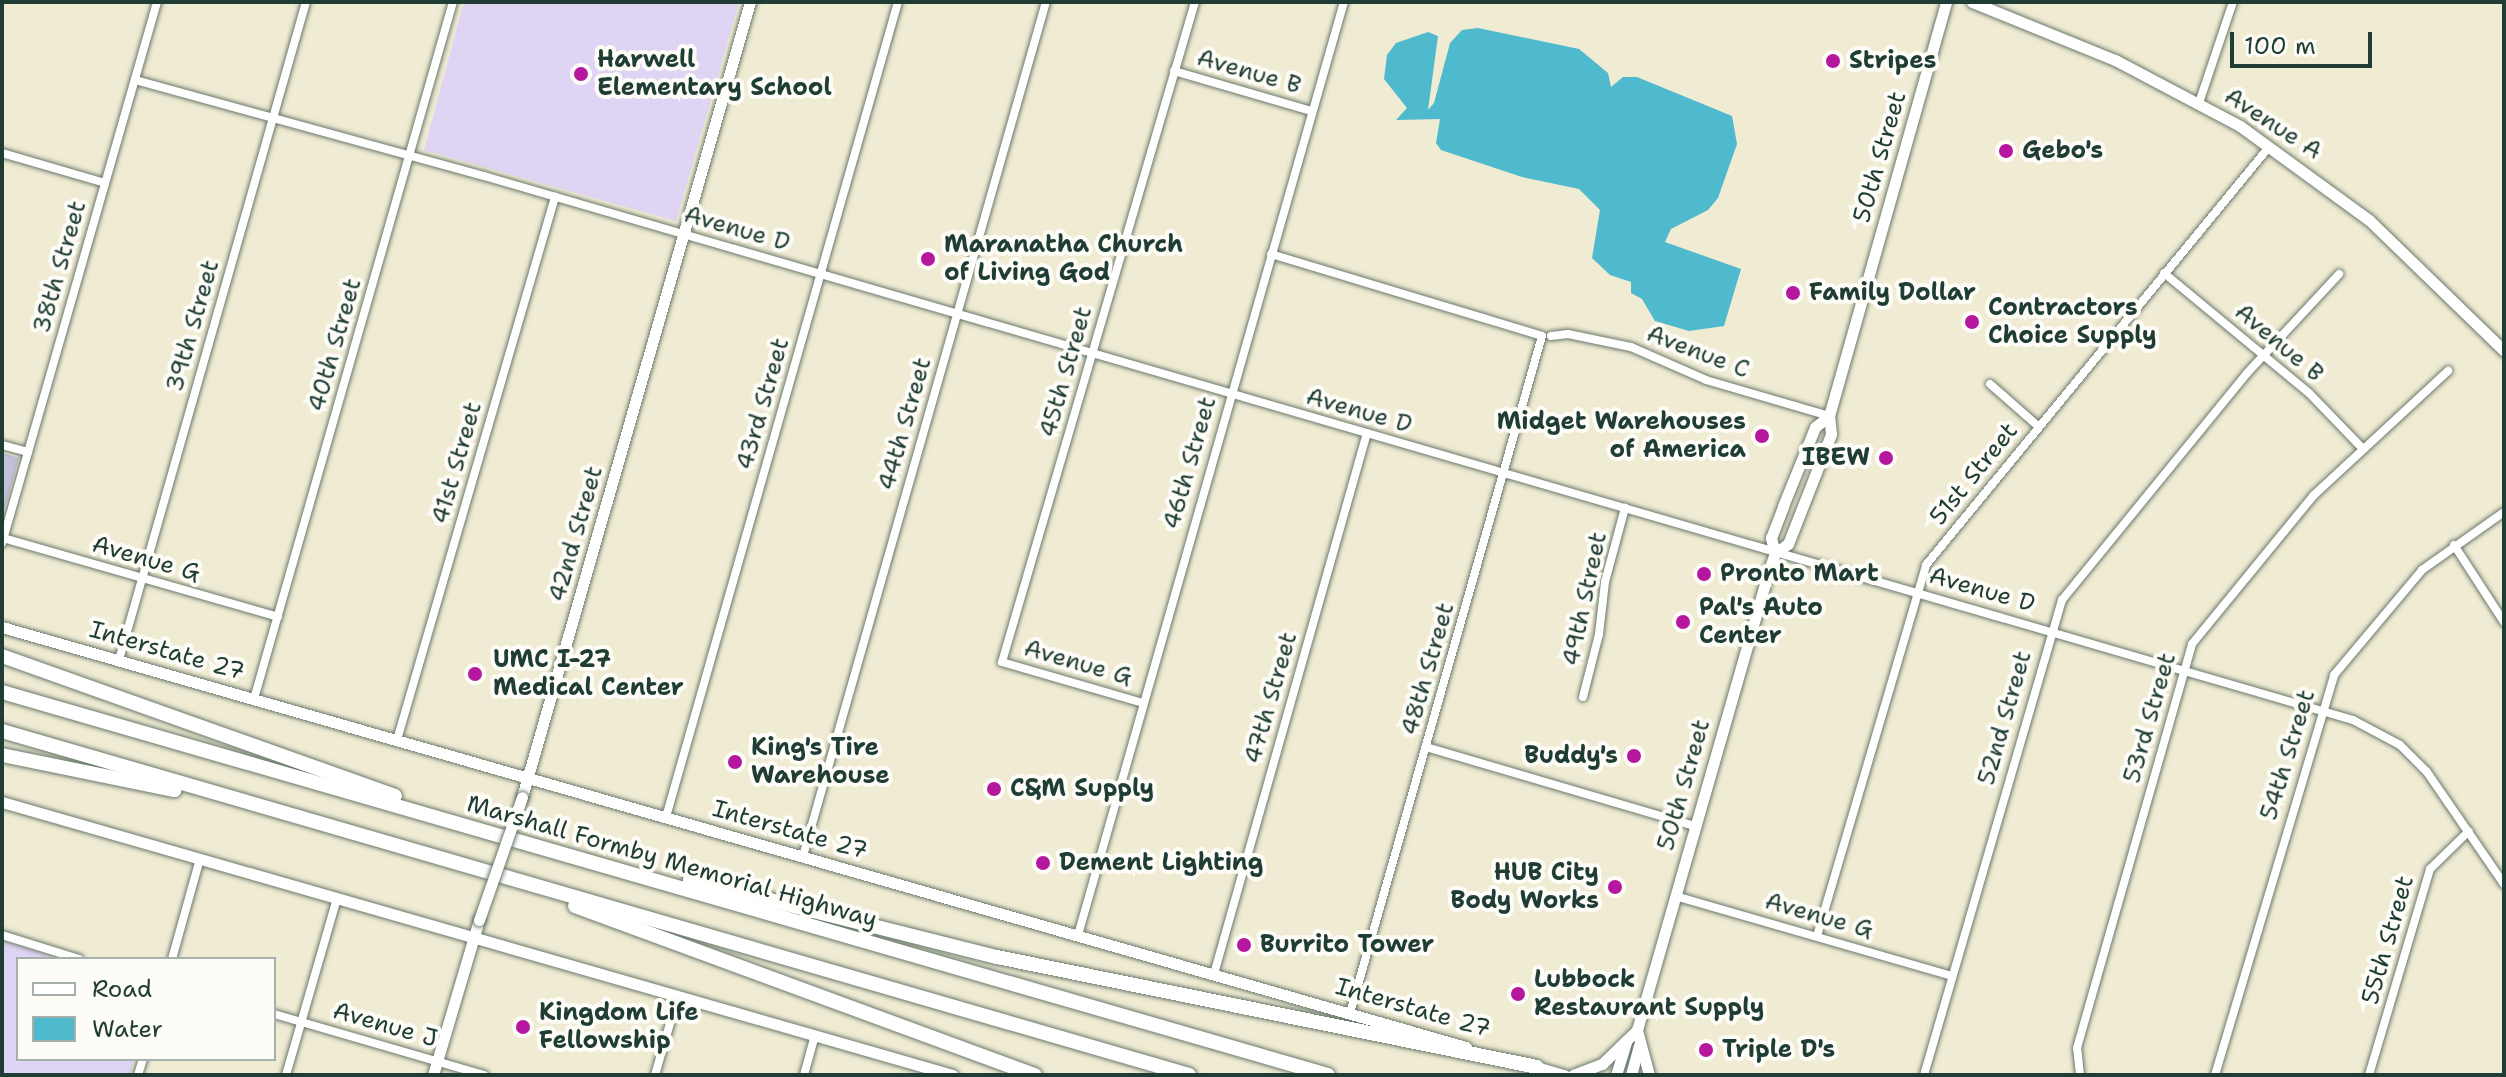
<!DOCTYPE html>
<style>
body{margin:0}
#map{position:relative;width:2506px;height:1077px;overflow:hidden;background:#f0ebd3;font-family:"Shantell Sans",sans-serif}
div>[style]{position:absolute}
.built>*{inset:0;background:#e0d4f4}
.industrial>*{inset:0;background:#c4c0db}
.water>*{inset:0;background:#4fb9cd}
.roads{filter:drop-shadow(0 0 2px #687a6c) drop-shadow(0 0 2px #687a6c)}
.street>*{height:8px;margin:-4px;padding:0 4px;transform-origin:4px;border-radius:4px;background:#fff}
.secondary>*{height:11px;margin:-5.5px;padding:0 5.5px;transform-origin:5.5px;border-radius:5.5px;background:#fff}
.highway>*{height:14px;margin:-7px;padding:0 7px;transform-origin:7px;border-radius:7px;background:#fff}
.bridges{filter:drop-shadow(0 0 2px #687a6c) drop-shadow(0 0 2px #687a6c)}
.secondary-bridge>*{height:11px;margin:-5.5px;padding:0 5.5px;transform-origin:5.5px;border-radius:5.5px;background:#fff}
.dots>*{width:22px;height:22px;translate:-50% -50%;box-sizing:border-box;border:4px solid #fdfcf7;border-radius:50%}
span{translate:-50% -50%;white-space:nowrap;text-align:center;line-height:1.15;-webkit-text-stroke:8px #fdfcf7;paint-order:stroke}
.poi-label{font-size:24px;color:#1f3d34;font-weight:700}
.left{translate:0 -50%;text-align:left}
.right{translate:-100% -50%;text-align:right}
.street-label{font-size:24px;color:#1f3d34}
.frame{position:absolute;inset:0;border:4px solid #1f3d34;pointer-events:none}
.legend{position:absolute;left:16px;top:957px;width:260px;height:104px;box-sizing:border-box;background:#fdfcf7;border:2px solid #a4b0a9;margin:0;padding:10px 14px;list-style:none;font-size:24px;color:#1f3d34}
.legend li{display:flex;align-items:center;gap:16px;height:40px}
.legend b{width:40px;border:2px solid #a4b0a9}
.scale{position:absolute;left:2230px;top:32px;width:142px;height:36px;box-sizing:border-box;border:4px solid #1f3d34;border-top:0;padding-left:10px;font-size:24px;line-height:28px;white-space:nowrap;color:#1f3d34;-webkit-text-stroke:6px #fdfcf7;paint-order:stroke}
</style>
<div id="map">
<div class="built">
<div style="clip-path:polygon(464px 2px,739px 2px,676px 221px,424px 150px)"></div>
<div style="clip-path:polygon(2px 940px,58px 959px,18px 959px,18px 1059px,134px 1059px,130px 1075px,2px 1075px)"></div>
</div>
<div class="industrial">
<div style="clip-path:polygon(2px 453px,19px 458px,2px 517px)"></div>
</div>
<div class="water">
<div style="clip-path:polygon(1478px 28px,1579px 49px,1608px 73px,1611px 87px,1623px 77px,1637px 77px,1732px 116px,1737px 144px,1718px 198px,1708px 210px,1671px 229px,1665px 242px,1741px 269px,1724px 326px,1689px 331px,1655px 321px,1642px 299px,1631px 293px,1631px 282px,1610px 275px,1592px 258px,1600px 210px,1579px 189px,1522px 177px,1441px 150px,1436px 143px,1440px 119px,1396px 120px,1407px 108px,1384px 79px,1387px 55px,1396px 43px,1428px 32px,1438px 36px,1428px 110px,1434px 103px,1450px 43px,1462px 30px)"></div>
</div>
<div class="roads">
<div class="street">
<div style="left:1174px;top:71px;width:144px;rotate:16.2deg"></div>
<div style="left:135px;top:80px;width:362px;rotate:15.4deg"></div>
<div style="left:484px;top:176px;width:1947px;rotate:16.23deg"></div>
<div style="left:2353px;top:720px;width:53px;rotate:28deg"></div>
<div style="left:2400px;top:745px;width:38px;rotate:45deg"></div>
<div style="left:2427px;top:772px;width:136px;rotate:55.5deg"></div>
<div style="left:2199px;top:103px;width:107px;rotate:-71.4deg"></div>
<div style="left:2px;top:153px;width:107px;rotate:16.2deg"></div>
<div style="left:1271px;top:254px;width:283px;rotate:16.8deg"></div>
<div style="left:1542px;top:336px;width:704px;rotate:105.83deg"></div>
<div style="left:2164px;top:273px;width:188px;rotate:39.6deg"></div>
<div style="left:2309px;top:393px;width:78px;rotate:46deg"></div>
<div style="left:1551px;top:336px;width:17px;rotate:-7deg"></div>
<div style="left:1568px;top:334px;width:64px;rotate:11.7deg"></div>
<div style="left:1631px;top:347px;width:82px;rotate:23.7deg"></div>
<div style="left:1706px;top:380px;width:128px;rotate:16.3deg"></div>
<div style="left:1990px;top:384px;width:64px;rotate:41.2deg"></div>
<div style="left:2px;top:445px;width:27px;rotate:15deg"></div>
<div style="left:3px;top:538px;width:286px;rotate:16deg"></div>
<div style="left:2px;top:543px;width:563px;rotate:-74.01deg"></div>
<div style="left:2454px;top:545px;width:92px;rotate:57deg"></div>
<div style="left:119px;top:660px;width:684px;rotate:-74.14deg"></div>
<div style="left:1583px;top:697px;width:65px;rotate:-75.7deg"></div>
<div style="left:1599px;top:634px;width:52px;rotate:-83.4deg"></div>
<div style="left:1605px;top:582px;width:77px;rotate:-74.9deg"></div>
<div style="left:254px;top:699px;width:725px;rotate:-74.07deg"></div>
<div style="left:1143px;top:703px;width:147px;rotate:-163.8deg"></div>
<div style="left:1002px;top:662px;width:688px;rotate:-73.7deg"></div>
<div style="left:397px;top:740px;width:566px;rotate:-73.78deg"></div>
<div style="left:1426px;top:747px;width:280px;rotate:16.4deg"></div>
<div style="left:666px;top:817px;width:847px;rotate:-74.11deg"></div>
<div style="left:803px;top:856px;width:888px;rotate:-74.12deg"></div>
<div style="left:1675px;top:896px;width:288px;rotate:16.1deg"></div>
<div style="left:2px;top:935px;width:81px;rotate:17.3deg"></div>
<div style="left:1078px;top:935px;width:970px;rotate:-74.09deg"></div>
<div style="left:1817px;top:936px;width:387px;rotate:-73.6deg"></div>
<div style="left:1926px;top:565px;width:541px;rotate:-50.63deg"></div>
<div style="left:172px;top:959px;width:104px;rotate:-74.4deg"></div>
<div style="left:1214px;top:974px;width:562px;rotate:-74.21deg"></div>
<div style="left:274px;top:1014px;width:219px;rotate:16.2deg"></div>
<div style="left:138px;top:1075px;width:17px;rotate:-73deg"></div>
<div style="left:286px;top:1075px;width:184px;rotate:-73.9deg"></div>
<div style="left:655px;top:1075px;width:82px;rotate:-73.8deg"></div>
<div style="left:804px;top:1075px;width:41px;rotate:-74.6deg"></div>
<div style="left:1924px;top:1075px;width:495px;rotate:-73.8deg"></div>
<div style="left:2062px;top:600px;width:294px;rotate:-50.8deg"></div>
<div style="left:2248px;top:372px;width:134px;rotate:-47.1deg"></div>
<div style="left:2080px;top:1075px;width:27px;rotate:-96deg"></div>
<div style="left:2077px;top:1048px;width:420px;rotate:-74.1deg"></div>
<div style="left:2192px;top:644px;width:193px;rotate:-50.7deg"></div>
<div style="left:2314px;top:495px;width:183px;rotate:-42.8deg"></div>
<div style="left:2215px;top:1075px;width:417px;rotate:-73.4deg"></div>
<div style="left:2334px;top:675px;width:137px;rotate:-50deg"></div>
<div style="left:2422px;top:570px;width:100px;rotate:-35.3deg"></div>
<div style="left:2369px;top:1075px;width:215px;rotate:-73.5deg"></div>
<div style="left:2430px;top:869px;width:54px;rotate:-44.3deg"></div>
</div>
<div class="secondary">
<div style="left:1972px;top:2px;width:154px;rotate:22.1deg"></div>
<div style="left:2115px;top:60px;width:141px;rotate:27.8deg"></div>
<div style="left:2240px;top:126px;width:160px;rotate:36.1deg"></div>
<div style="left:2369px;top:220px;width:188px;rotate:44.1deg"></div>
<div style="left:1775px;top:553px;width:16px;rotate:-105deg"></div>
<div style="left:1771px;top:538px;width:34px;rotate:-69deg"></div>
<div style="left:1783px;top:506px;width:85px;rotate:-67.9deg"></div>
<div style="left:1815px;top:427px;width:18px;rotate:-38deg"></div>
<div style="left:2px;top:627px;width:1523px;rotate:16.01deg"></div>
<div style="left:522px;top:797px;width:827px;rotate:-74deg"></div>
<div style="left:2px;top:802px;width:989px;rotate:16.02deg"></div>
<div style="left:1529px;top:1065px;width:37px;rotate:16deg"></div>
<div style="left:433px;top:1075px;width:162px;rotate:-73.5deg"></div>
<div style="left:1573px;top:1075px;width:31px;rotate:-21deg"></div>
<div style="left:1602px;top:1064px;width:49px;rotate:-44.2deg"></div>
<div style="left:1616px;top:1075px;width:34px;rotate:-73deg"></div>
<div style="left:1631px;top:1075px;width:31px;rotate:-75deg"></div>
<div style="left:1649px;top:1075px;width:47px;rotate:-104.9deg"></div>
<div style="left:1637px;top:1030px;width:482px;rotate:-74deg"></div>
<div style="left:1770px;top:567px;width:15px;rotate:-70deg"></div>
<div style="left:1775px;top:553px;width:16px;rotate:-35deg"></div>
<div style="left:1788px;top:544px;width:118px;rotate:-68.6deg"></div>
<div style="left:1831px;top:434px;width:18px;rotate:-96deg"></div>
<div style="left:1829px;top:416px;width:430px;rotate:-74.2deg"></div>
</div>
<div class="highway">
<div style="left:2px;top:656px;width:417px;rotate:19.6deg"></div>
<div style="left:2px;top:692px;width:1380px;rotate:16.11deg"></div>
<div style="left:2px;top:731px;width:1236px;rotate:16.16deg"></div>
<div style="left:2px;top:755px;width:176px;rotate:11.5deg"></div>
<div style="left:690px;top:880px;width:317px;rotate:14.1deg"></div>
<div style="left:997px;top:957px;width:551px;rotate:11.51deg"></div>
<div style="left:575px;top:906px;width:490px;rotate:20.2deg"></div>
</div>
</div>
<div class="bridges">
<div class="secondary-bridge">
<div style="left:479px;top:920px;width:130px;rotate:-70.7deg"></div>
</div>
</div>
<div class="dots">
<div style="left:1833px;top:61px;background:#b5179e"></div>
<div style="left:581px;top:74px;background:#b5179e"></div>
<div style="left:2006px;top:151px;background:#b5179e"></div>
<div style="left:928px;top:259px;background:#b5179e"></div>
<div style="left:1793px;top:293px;background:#b5179e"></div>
<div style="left:1972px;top:322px;background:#b5179e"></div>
<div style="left:1762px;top:436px;background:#b5179e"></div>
<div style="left:1886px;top:458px;background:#b5179e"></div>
<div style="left:1704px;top:574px;background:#b5179e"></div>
<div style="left:1683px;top:622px;background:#b5179e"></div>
<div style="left:475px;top:674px;background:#b5179e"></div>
<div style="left:1634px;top:756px;background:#b5179e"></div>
<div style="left:735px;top:762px;background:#b5179e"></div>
<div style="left:994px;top:789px;background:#b5179e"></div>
<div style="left:1043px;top:863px;background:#b5179e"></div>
<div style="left:1615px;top:887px;background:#b5179e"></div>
<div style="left:1244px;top:945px;background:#b5179e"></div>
<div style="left:1518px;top:994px;background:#b5179e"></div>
<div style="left:523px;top:1027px;background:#b5179e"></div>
<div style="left:1706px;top:1050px;background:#b5179e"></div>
</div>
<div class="poi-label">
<span class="left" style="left:597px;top:74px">Harwell<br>Elementary School</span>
<span class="left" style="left:1849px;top:61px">Stripes</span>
<span class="left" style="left:2022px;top:151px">Gebo's</span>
<span class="left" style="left:944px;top:259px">Maranatha Church<br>of Living God</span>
<span class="left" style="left:1809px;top:293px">Family Dollar</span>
<span class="left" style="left:1988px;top:322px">Contractors<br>Choice Supply</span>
<span class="right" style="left:1746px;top:436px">Midget Warehouses<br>of America</span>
<span class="right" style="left:1870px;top:458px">IBEW</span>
<span class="left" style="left:1720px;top:574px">Pronto Mart</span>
<span class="left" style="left:1699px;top:622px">Pal's Auto<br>Center</span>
<span class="left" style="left:493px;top:674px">UMC I-27<br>Medical Center</span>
<span class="left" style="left:751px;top:762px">King's Tire<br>Warehouse</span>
<span class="right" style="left:1618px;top:756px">Buddy's</span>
<span class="left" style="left:1010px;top:789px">C&amp;M Supply</span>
<span class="left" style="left:1059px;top:863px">Dement Lighting</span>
<span class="right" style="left:1599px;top:887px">HUB City<br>Body Works</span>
<span class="left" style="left:1260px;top:945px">Burrito Tower</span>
<span class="left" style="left:1534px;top:994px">Lubbock<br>Restaurant Supply</span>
<span class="left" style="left:539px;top:1027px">Kingdom Life<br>Fellowship</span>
<span class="left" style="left:1722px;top:1050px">Triple D's</span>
</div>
<div class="street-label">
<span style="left:1249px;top:72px;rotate:16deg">Avenue B</span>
<span style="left:2273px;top:124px;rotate:33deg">Avenue A</span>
<span style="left:1880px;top:157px;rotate:-74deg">50th Street</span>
<span style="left:737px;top:229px;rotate:16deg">Avenue D</span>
<span style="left:60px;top:267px;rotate:-74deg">38th Street</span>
<span style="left:193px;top:326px;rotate:-74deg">39th Street</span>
<span style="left:2279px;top:343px;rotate:40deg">Avenue B</span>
<span style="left:335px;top:345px;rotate:-74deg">40th Street</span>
<span style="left:1698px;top:352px;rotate:21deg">Avenue C</span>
<span style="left:1066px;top:372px;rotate:-74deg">45th Street</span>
<span style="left:763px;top:404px;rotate:-74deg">43rd Street</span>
<span style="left:1359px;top:411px;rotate:16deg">Avenue D</span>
<span style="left:905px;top:424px;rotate:-74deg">44th Street</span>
<span style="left:457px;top:463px;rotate:-74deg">41st Street</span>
<span style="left:1190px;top:463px;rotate:-74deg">46th Street</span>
<span style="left:1974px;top:474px;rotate:-51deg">51st Street</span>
<span style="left:576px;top:534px;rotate:-74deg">42nd Street</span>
<span style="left:146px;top:559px;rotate:16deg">Avenue G</span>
<span style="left:1982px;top:590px;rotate:16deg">Avenue D</span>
<span style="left:1585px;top:599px;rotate:-78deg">49th Street</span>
<span style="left:167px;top:651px;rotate:16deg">Interstate 27</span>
<span style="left:1078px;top:663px;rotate:16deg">Avenue G</span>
<span style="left:1428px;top:669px;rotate:-74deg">48th Street</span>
<span style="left:1271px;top:698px;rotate:-74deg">47th Street</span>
<span style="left:2005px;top:718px;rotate:-74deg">52nd Street</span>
<span style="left:2150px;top:718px;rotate:-74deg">53rd Street</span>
<span style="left:2288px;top:755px;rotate:-73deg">54th Street</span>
<span style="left:1684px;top:785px;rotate:-74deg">50th Street</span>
<span style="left:790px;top:830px;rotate:16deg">Interstate 27</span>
<span style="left:672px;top:862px;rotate:16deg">Marshall Formby Memorial Highway</span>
<span style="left:1819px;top:916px;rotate:16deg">Avenue G</span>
<span style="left:2388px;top:940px;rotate:-74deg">55th Street</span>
<span style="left:1413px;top:1008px;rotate:16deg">Interstate 27</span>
<span style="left:385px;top:1025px;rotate:16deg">Avenue J</span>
</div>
<div class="frame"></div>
<ul class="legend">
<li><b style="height:10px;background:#fff"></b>Road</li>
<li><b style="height:22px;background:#4fb9cd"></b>Water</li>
</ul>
<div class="scale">100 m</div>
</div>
